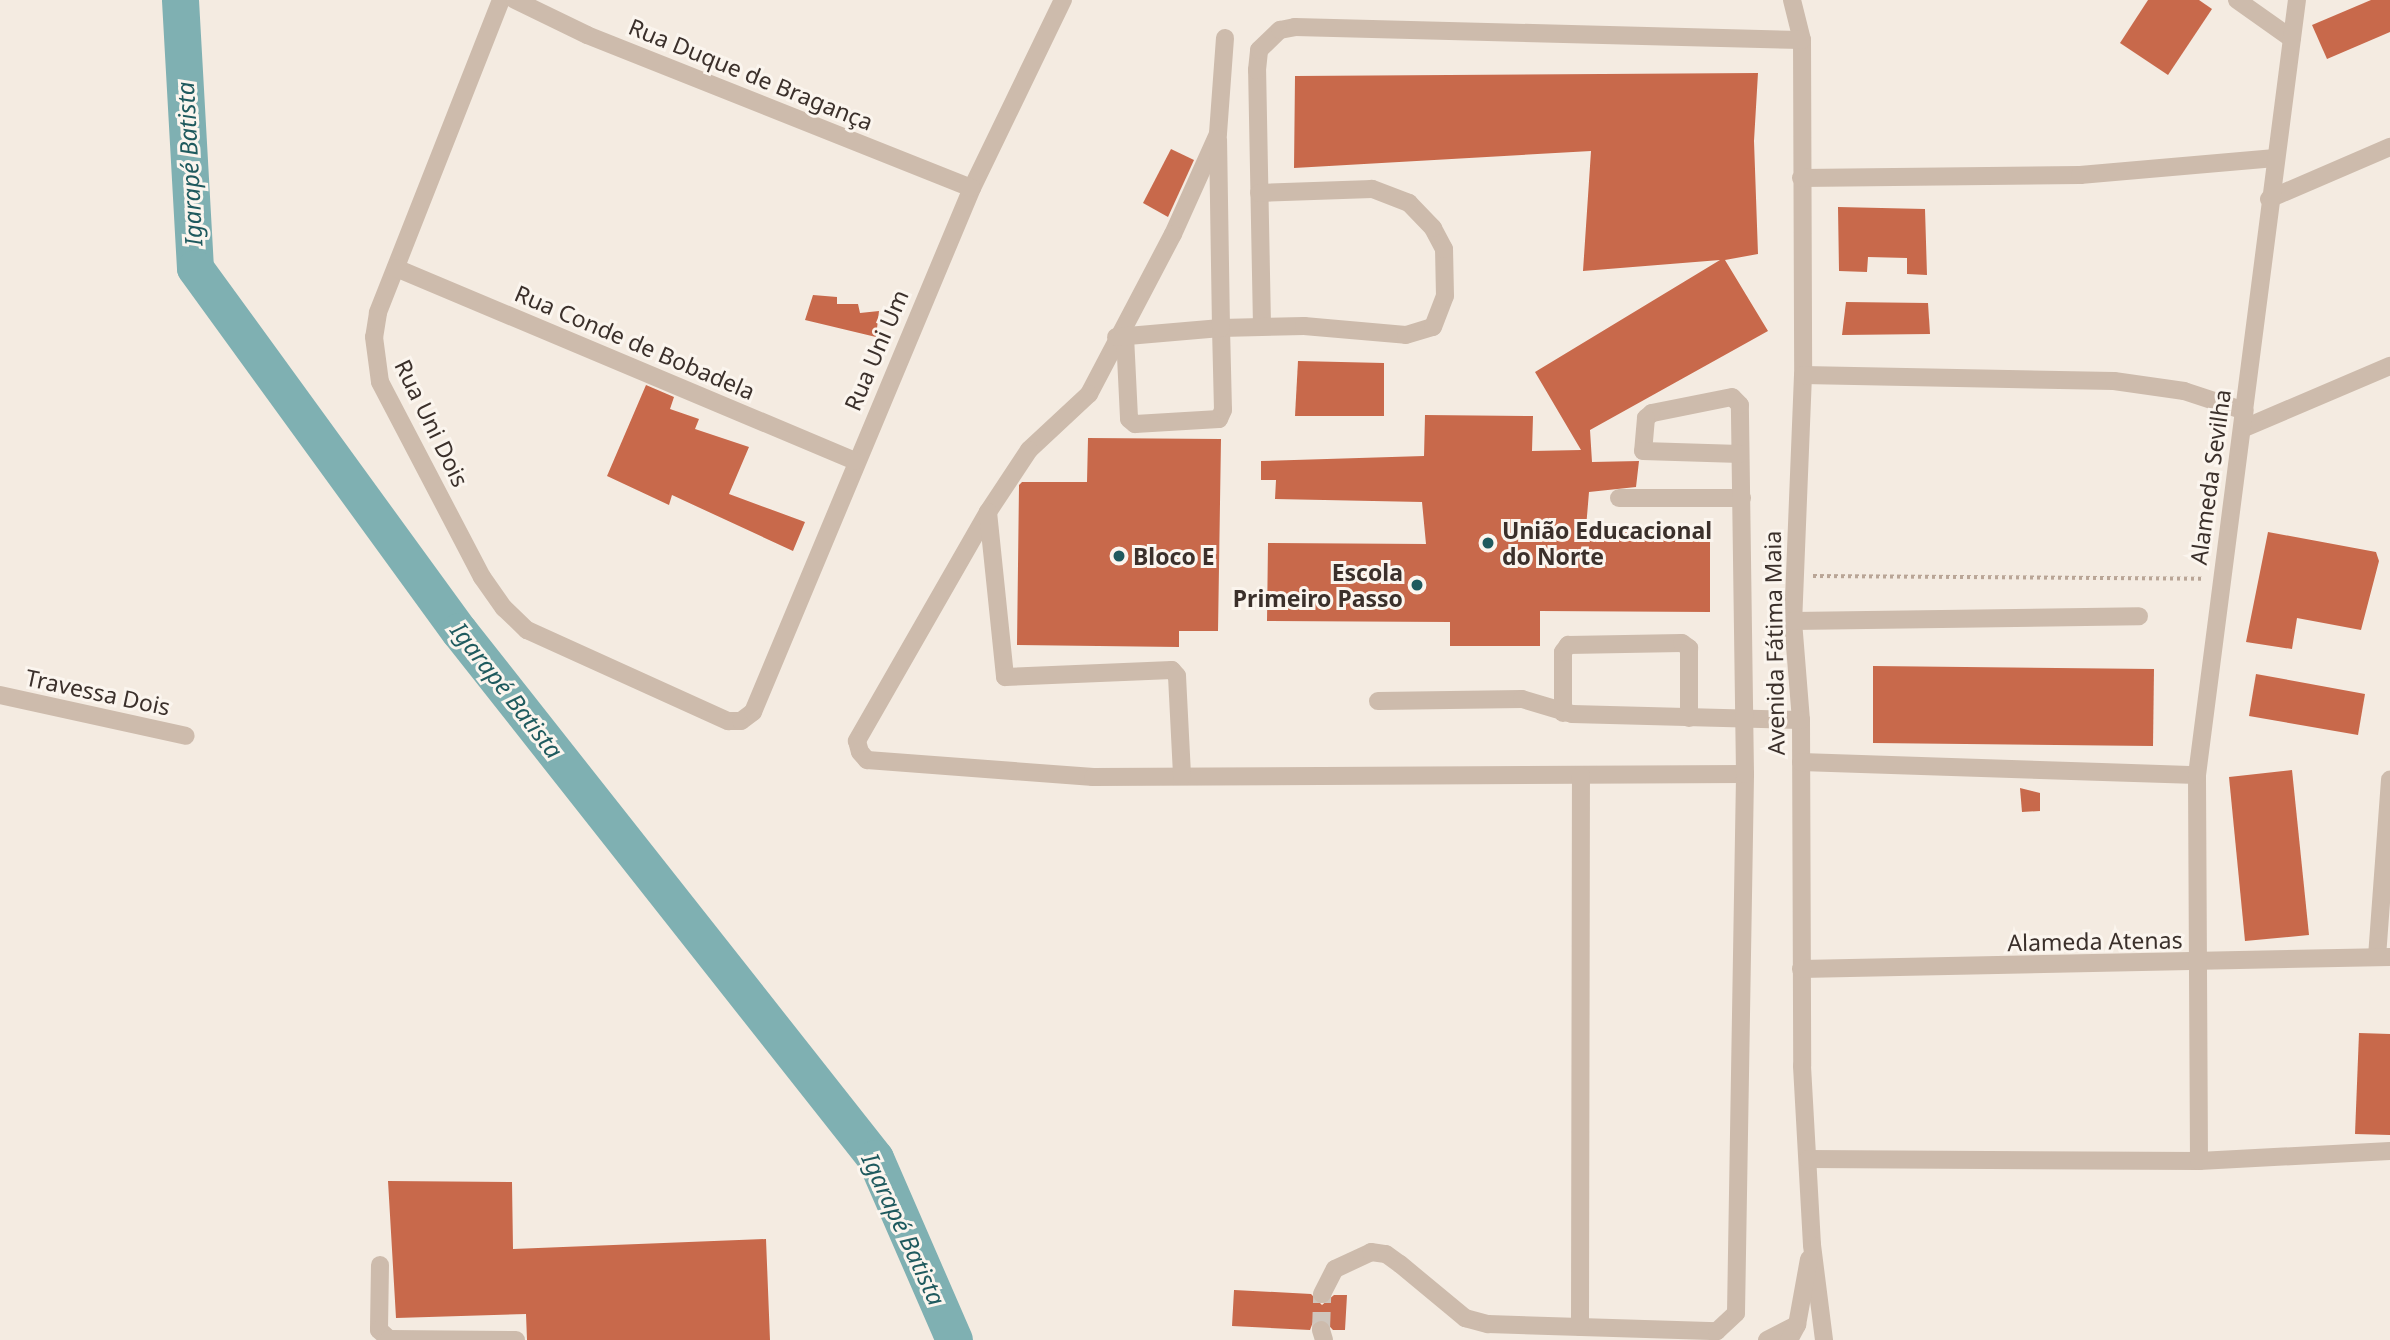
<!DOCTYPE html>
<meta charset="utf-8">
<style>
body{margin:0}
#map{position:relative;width:2390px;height:1340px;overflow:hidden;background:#f4ebe1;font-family:"Noto Sans",sans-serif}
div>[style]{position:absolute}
.river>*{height:37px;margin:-18.5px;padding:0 18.5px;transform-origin:18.5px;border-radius:18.5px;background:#7fb0b2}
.building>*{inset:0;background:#c8694b}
.minor-tunnel>*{height:18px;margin-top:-9px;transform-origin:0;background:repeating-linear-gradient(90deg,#cfc6bd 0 18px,transparent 0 27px)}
.path>*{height:3.5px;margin-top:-1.75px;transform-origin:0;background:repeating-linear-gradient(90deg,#b9a596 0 3.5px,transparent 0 7px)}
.minor>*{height:18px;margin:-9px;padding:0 9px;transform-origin:9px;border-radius:9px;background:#cdbbac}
.dots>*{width:19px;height:19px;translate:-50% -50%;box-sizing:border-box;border:4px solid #fbf5ee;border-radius:50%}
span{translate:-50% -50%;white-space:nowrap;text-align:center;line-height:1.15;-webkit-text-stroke:6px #fbf5ee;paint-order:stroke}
.street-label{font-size:23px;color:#3b302b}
.poi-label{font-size:23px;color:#3b302b;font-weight:700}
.left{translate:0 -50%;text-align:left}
.right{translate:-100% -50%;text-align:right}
.water-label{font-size:24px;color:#1f5a5e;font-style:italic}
</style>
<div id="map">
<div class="river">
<div style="left:180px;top:0;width:268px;rotate:86.8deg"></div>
<div style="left:195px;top:268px;width:449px;rotate:54deg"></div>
<div style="left:459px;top:631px;width:671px;rotate:51.71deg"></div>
<div style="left:875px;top:1158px;width:198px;rotate:66.5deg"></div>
</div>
<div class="building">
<div style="clip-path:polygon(2148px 0,2199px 0,2212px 9px,2168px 75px,2120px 43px)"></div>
<div style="clip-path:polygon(2371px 0,2390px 0,2390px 32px,2327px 59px,2312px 25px)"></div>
<div style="clip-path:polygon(1758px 73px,1754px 141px,1758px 254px,1725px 260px,1768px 331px,1590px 430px,1592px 462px,1639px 461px,1636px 487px,1589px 492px,1586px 528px,1710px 528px,1710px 612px,1540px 611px,1540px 646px,1450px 646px,1450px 622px,1267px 621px,1268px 543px,1426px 544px,1422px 502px,1275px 499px,1276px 480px,1261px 480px,1261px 461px,1424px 456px,1425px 415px,1533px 416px,1532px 451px,1581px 450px,1535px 372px,1720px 260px,1583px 271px,1591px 151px,1294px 168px,1295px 76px)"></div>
<div style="clip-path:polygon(1171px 149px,1194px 160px,1168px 217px,1143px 203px)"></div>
<div style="clip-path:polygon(1838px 207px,1925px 209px,1927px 275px,1907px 274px,1907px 258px,1868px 257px,1867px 272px,1839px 271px)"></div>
<div style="clip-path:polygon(813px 295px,837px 297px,837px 304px,858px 304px,860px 313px,879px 311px,876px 337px,805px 320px)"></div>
<div style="clip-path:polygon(1846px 302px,1928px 303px,1930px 334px,1842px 335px)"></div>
<div style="clip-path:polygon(1298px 361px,1384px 363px,1384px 416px,1295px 416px)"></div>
<div style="clip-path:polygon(646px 385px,674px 397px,670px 409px,699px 419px,695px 429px,749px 447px,729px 494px,805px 522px,793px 551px,672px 495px,669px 505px,607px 476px)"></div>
<div style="clip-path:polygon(1088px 438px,1221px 439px,1218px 631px,1179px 631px,1179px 647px,1017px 645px,1019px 485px,1022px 482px,1087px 482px)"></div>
<div style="clip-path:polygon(2268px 532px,2376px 552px,2379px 561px,2361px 630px,2297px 618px,2292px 649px,2246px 642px)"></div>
<div style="clip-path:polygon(1873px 666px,2154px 669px,2153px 746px,1873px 743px)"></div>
<div style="clip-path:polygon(2256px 674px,2365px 694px,2358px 735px,2249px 716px)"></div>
<div style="clip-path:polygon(2292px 770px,2309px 935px,2245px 941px,2229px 777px)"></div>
<div style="clip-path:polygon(2020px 788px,2040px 793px,2040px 811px,2022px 812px)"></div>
<div style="clip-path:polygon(2359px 1033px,2390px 1034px,2390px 1135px,2355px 1134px)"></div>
<div style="clip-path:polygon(388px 1181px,512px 1182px,513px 1249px,766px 1239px,770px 1340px,527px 1340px,526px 1314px,396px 1318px)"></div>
<div style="clip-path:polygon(1234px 1290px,1311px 1294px,1322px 1305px,1334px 1295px,1347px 1295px,1345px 1330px,1333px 1330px,1323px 1319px,1313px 1322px,1310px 1330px,1232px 1326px)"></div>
</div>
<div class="minor-tunnel">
<div style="left:1321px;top:1330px;width:36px;rotate:-88deg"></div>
</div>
<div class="path">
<div style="left:1813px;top:576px;width:392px;rotate:0.4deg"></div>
</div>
<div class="minor">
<div style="left:501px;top:0;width:336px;rotate:111.5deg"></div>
<div style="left:378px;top:313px;width:24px;rotate:99deg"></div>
<div style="left:374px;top:337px;width:45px;rotate:82.4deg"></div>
<div style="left:380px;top:382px;width:220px;rotate:62.4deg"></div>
<div style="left:482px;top:577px;width:38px;rotate:55deg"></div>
<div style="left:504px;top:608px;width:32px;rotate:44deg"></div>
<div style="left:527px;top:630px;width:221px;rotate:24.4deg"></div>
<div style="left:728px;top:721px;width:13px"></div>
<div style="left:741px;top:721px;width:15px;rotate:-37deg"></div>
<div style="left:753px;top:712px;width:568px;rotate:-67.32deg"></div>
<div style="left:972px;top:188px;width:209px;rotate:-64.2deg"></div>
<div style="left:515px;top:0;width:80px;rotate:25.9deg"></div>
<div style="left:587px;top:35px;width:414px;rotate:21.7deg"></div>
<div style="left:1792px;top:0;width:41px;rotate:76deg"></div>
<div style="left:1802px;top:40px;width:335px;rotate:89.8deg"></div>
<div style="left:1803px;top:375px;width:246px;rotate:92.3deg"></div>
<div style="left:1793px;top:621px;width:99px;rotate:85.4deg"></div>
<div style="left:1801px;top:720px;width:346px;rotate:89.8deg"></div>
<div style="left:1802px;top:1066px;width:179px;rotate:86.8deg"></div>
<div style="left:1812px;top:1245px;width:96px;rotate:82.8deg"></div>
<div style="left:2237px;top:0;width:67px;rotate:35.3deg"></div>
<div style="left:1225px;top:38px;width:96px;rotate:94.2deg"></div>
<div style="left:1218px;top:134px;width:110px;rotate:114.2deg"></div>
<div style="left:1173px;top:234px;width:181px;rotate:117.7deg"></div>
<div style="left:1089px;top:394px;width:82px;rotate:137deg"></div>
<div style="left:1029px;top:450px;width:74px;rotate:123.5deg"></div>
<div style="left:988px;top:512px;width:264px;rotate:119.8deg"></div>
<div style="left:857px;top:741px;width:11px;rotate:75deg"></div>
<div style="left:860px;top:752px;width:11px;rotate:49deg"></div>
<div style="left:867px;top:760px;width:227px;rotate:4.3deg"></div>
<div style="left:1093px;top:777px;width:652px;rotate:-0.26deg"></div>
<div style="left:1801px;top:178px;width:279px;rotate:-0.6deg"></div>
<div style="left:2080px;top:175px;width:196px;rotate:-5deg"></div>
<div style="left:2269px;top:199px;width:132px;rotate:-23.3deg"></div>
<div style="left:396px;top:268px;width:498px;rotate:22.8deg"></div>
<div style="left:1262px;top:326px;width:256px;rotate:-91.1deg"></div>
<div style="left:1257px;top:70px;width:20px;rotate:-84deg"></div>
<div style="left:1259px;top:50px;width:29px;rotate:-44deg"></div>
<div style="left:1280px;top:30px;width:15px;rotate:-11deg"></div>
<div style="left:1295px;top:27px;width:507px;rotate:1.47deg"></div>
<div style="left:1125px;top:336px;width:83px;rotate:87.2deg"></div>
<div style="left:1129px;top:419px;width:8px;rotate:40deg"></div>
<div style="left:1135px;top:424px;width:84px;rotate:-3.4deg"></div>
<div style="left:1219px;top:419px;width:10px;rotate:-66deg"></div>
<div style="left:1223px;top:410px;width:82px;rotate:-91.4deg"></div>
<div style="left:1221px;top:328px;width:83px;rotate:-1.4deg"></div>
<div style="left:1304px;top:326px;width:102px;rotate:5deg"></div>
<div style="left:1406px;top:335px;width:28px;rotate:-17deg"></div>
<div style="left:1433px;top:327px;width:33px;rotate:-69deg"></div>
<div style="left:1445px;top:296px;width:47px;rotate:-91.2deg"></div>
<div style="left:1444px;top:249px;width:24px;rotate:-118deg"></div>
<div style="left:1433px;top:228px;width:35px;rotate:-134deg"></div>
<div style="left:1409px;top:203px;width:40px;rotate:-159deg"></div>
<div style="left:1372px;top:189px;width:113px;rotate:178deg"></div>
<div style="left:1116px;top:337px;width:105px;rotate:-4.9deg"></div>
<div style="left:1221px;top:328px;width:189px;rotate:-90.9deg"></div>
<div style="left:1803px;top:375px;width:311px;rotate:1.1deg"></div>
<div style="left:2114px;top:381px;width:71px;rotate:8.1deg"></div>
<div style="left:2184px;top:391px;width:64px;rotate:18.2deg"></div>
<div style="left:2242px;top:429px;width:161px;rotate:-23.1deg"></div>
<div style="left:1619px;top:498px;width:123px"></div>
<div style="left:988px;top:512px;width:166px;rotate:84.1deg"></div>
<div style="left:1005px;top:677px;width:167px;rotate:-2.4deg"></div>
<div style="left:1172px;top:670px;width:8px;rotate:50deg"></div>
<div style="left:1177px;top:676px;width:100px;rotate:87.1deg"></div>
<div style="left:1793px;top:621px;width:346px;rotate:-0.8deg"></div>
<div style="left:0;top:695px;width:190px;rotate:12.4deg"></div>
<div style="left:1378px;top:701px;width:144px;rotate:-0.8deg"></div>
<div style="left:1522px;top:699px;width:52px;rotate:16.7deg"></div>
<div style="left:1572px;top:714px;width:229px;rotate:1.5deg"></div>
<div style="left:1563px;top:713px;width:61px;rotate:-90deg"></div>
<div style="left:1563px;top:652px;width:9px;rotate:-54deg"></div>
<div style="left:1568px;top:645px;width:114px;rotate:-1deg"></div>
<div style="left:1682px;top:643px;width:9px;rotate:36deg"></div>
<div style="left:1689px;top:648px;width:70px;rotate:90deg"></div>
<div style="left:1801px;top:762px;width:396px;rotate:1.9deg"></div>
<div style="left:2377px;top:957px;width:178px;rotate:-85.8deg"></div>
<div style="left:1801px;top:969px;width:589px;rotate:-1.17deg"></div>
<div style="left:1808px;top:1159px;width:391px;rotate:0.3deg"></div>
<div style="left:2199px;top:1161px;width:191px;rotate:-3deg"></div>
<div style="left:2199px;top:1161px;width:386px;rotate:-90.3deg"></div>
<div style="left:2197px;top:775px;width:781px;rotate:-82.65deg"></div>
<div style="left:380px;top:1265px;width:65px;rotate:90.9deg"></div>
<div style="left:379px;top:1330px;width:13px;rotate:42deg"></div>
<div style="left:389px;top:1339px;width:127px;rotate:0.5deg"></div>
<div style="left:1322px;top:1294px;width:28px;rotate:-63deg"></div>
<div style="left:1335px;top:1269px;width:40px;rotate:-25deg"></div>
<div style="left:1371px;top:1252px;width:15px;rotate:8deg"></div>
<div style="left:1386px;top:1254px;width:17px;rotate:36deg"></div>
<div style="left:1400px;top:1264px;width:85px;rotate:39.7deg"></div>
<div style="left:1465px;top:1318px;width:24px;rotate:15deg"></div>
<div style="left:1488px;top:1324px;width:229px;rotate:1.8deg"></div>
<div style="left:1717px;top:1331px;width:26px;rotate:-43deg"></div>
<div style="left:1736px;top:1313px;width:539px;rotate:-89.04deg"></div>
<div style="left:1745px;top:774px;width:369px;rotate:-90.8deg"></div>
<div style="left:1740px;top:405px;width:11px;rotate:-135deg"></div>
<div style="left:1732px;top:397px;width:82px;rotate:168.7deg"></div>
<div style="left:1652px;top:413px;width:8px;rotate:140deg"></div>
<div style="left:1646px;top:418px;width:33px;rotate:95deg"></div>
<div style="left:1643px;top:451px;width:97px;rotate:1.8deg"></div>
<div style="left:1580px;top:1327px;width:552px;rotate:-89.9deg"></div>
<div style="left:1321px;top:1330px;width:10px;rotate:73deg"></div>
<div style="left:1767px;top:1340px;width:34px;rotate:-27deg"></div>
<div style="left:1789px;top:1340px;width:17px;rotate:-62deg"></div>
<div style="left:1797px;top:1325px;width:67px;rotate:-79.7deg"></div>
</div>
<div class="dots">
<div style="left:1488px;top:543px;background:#1f5a5e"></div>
<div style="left:1119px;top:556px;background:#1f5a5e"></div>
<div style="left:1417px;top:585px;background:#1f5a5e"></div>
</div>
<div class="street-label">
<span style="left:751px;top:74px;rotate:22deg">Rua Duque de Bragança</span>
<span style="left:635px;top:342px;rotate:23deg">Rua Conde de Bobadela</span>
<span style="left:876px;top:350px;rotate:-67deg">Rua Uni Um</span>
<span style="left:432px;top:423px;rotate:64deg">Rua Uni Dois</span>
<span style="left:2210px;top:477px;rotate:-82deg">Alameda Sevilha</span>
<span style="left:1774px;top:643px;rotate:-91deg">Avenida Fátima Maia</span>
<span style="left:98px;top:692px;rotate:12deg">Travessa Dois</span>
<span style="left:2095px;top:941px;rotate:-1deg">Alameda Atenas</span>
</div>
<div class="poi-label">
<span class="left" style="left:1502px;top:543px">União Educacional<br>do Norte</span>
<span class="left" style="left:1133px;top:556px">Bloco E</span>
<span class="right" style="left:1403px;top:585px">Escola<br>Primeiro Passo</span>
</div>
<div class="water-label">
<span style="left:189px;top:164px;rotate:-93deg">Igarapé Batista</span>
<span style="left:507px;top:690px;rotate:52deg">Igarapé Batista</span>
<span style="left:904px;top:1229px;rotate:65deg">Igarapé Batista</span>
</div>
</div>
